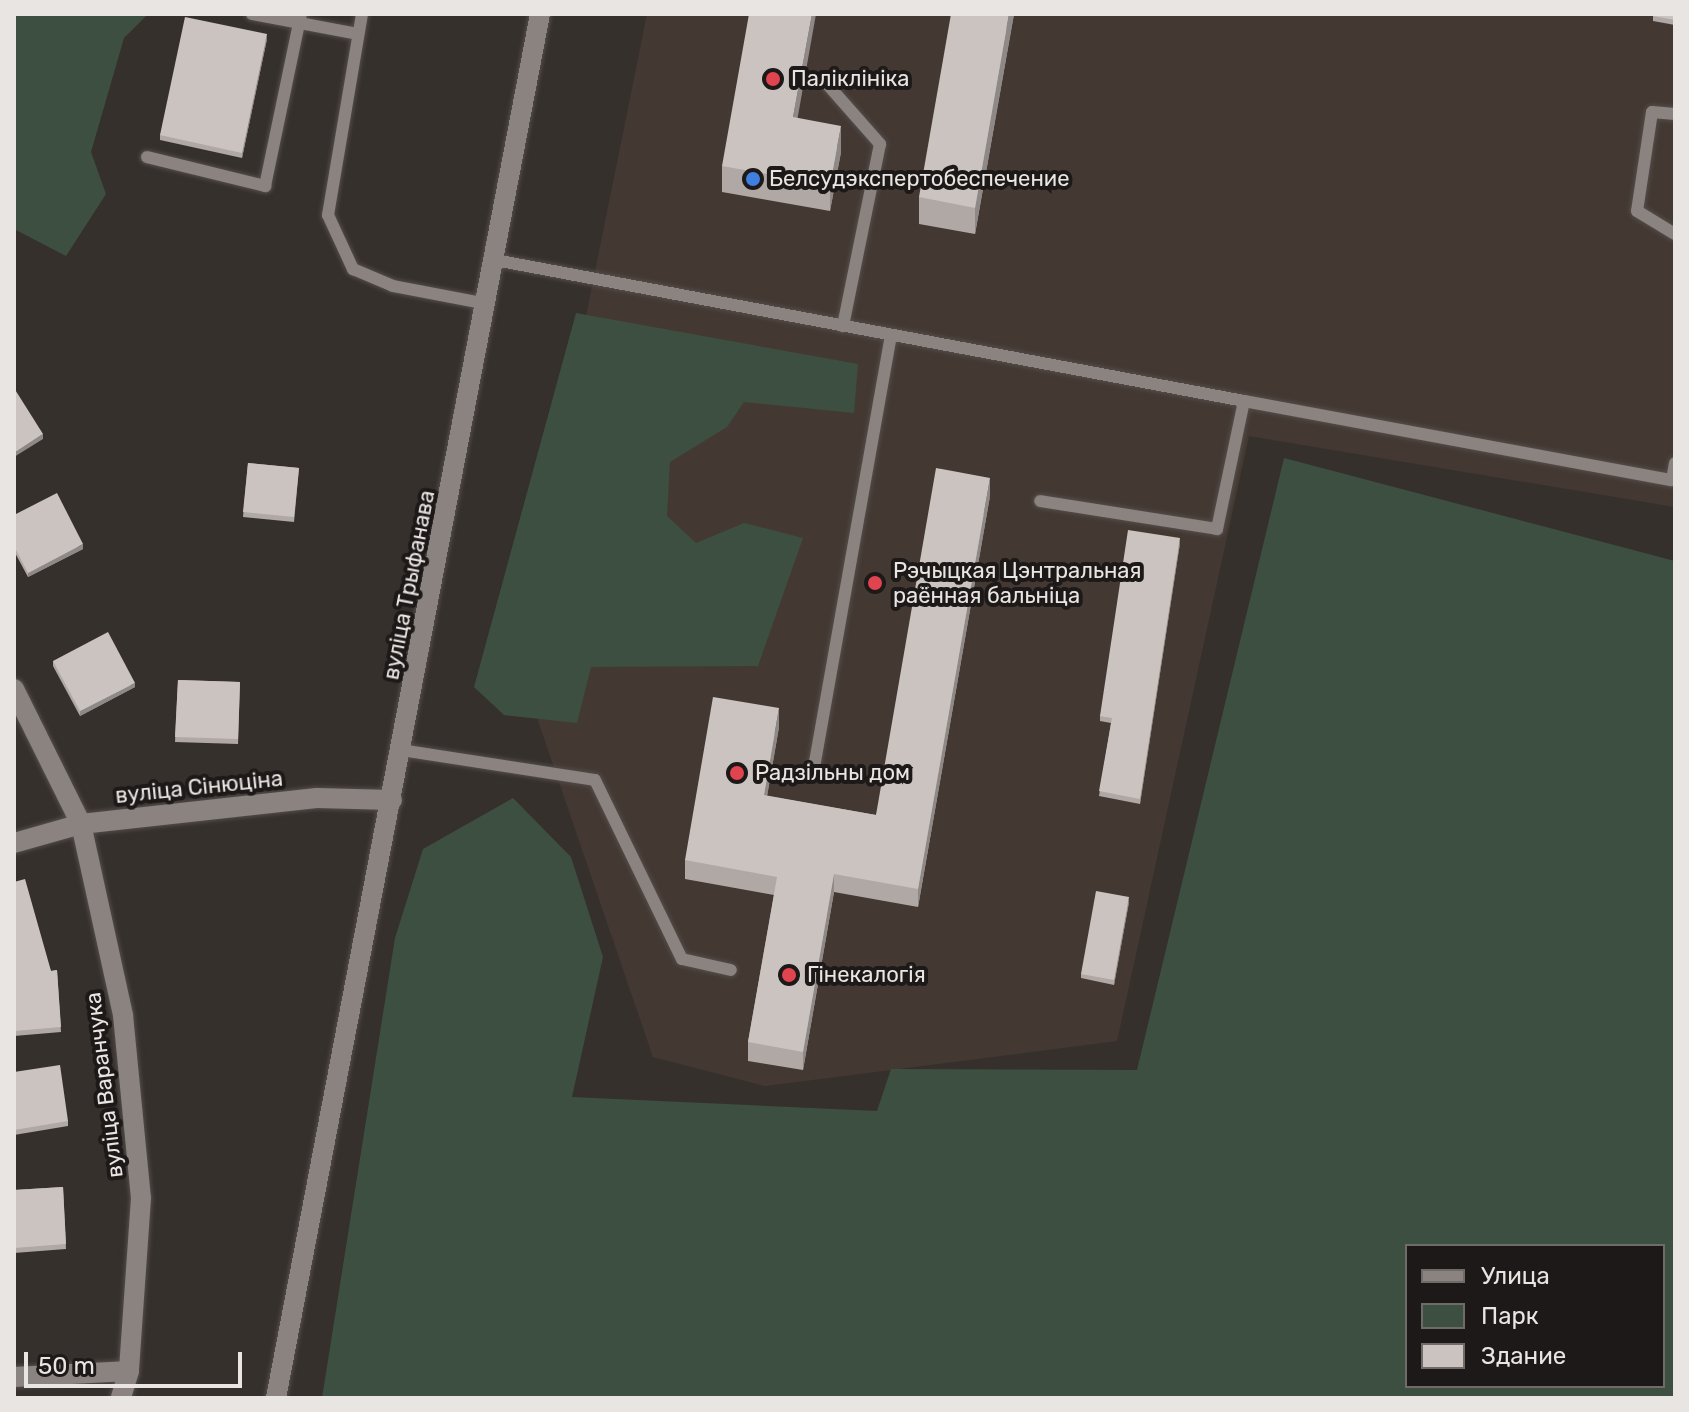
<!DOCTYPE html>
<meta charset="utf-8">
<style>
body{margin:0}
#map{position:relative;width:1689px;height:1412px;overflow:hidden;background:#36302d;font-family:Rubik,sans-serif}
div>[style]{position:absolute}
.built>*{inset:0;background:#443932}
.green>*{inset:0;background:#3c4f40}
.roads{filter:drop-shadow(0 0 2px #534d4b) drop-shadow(0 0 2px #534d4b)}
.service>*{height:12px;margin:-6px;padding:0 6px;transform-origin:6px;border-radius:6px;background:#8a837f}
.minor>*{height:20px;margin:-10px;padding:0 10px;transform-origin:10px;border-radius:10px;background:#8a837f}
.tertiary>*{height:20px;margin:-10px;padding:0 10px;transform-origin:10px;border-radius:10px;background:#8a837f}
.wall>*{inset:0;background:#afa8a4}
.shaded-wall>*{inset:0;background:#8e8886}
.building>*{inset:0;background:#cbc3bf}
.dots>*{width:22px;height:22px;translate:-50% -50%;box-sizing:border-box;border:4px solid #1c1918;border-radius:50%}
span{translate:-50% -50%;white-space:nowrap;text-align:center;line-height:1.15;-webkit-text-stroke:8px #1c1918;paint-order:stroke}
.poi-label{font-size:22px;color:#e9e5e3}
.left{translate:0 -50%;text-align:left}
.street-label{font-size:22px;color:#e9e5e3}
.frame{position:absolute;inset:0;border:16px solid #e9e5e3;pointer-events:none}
.legend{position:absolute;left:1405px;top:1244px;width:260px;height:144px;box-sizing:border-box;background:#1c1918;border:2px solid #6e6b69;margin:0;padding:10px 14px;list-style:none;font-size:24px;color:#e9e5e3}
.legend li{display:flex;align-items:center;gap:16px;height:40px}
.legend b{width:40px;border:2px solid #6e6b69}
.scale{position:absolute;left:24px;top:1352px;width:218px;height:36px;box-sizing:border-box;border:4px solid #e9e5e3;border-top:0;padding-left:10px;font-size:24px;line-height:28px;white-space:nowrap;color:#e9e5e3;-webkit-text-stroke:6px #1c1918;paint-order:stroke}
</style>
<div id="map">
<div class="built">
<div style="clip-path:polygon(647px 14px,1675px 14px,1675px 507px,1249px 436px,1117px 1041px,765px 1086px,653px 1057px,517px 659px)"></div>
</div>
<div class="green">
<div style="clip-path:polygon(14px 14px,148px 14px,124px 38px,91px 152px,106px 194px,66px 256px,14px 229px)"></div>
<div style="clip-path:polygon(576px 313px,858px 364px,854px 413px,744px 402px,727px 427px,670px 462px,667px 516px,696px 543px,744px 523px,803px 538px,758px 666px,591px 667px,577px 723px,504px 715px,474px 687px)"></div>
<div style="clip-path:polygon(evenodd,1284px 458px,1675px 561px,1675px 1398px,322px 1398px,395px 938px,423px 849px,513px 798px,571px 857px,603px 957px,572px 1097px,877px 1111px,891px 1069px,1137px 1070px,1284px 458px,1407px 1246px,1663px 1246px,1663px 1386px,1407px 1386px,1407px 1246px)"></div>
</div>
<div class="roads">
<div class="service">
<div style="left:252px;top:14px;width:108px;rotate:10.7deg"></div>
<div style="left:362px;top:14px;width:204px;rotate:99.6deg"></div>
<div style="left:328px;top:215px;width:60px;rotate:65.2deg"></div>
<div style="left:353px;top:269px;width:43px;rotate:23deg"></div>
<div style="left:393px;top:286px;width:96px;rotate:10.8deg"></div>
<div style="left:828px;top:85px;width:79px;rotate:48.6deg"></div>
<div style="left:880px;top:144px;width:186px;rotate:101.5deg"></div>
<div style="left:1675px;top:114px;width:23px;rotate:-175deg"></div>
<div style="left:1652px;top:112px;width:100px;rotate:98.6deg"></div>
<div style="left:1637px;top:211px;width:44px;rotate:31.2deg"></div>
<div style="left:147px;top:157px;width:122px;rotate:13.8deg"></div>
<div style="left:265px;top:186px;width:176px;rotate:-78.2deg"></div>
<div style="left:495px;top:260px;width:762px;rotate:10.66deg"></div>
<div style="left:1244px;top:401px;width:131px;rotate:101.9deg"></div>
<div style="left:1217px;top:529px;width:179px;rotate:-171deg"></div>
<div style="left:1244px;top:401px;width:435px;rotate:10.5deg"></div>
<div style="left:1672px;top:480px;width:17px;rotate:-80deg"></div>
<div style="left:401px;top:750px;width:196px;rotate:8.8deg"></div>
<div style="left:595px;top:780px;width:199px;rotate:64.1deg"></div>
<div style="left:682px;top:959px;width:50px;rotate:12.7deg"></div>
<div style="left:813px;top:773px;width:445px;rotate:-79.9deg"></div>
</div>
<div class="minor">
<div style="left:14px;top:689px;width:151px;rotate:63.6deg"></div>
<div style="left:81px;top:824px;width:196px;rotate:77.6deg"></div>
<div style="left:123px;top:1015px;width:184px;rotate:84.4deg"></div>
<div style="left:141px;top:1198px;width:173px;rotate:94deg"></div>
<div style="left:129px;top:1371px;width:28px;rotate:107deg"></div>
<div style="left:14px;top:843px;width:70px;rotate:-15.8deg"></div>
<div style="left:81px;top:824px;width:237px;rotate:-6.3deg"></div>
<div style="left:317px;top:798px;width:75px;rotate:1.5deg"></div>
<div style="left:14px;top:1377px;width:115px;rotate:-3deg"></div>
</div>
<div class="tertiary">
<div style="left:276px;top:1398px;width:1409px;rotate:-79.2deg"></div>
</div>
</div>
<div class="wall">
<div style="clip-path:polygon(1014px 14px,975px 234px,919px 224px,919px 197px)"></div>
<div style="clip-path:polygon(1653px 14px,1675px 14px,1675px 25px,1653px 21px)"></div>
<div style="clip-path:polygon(267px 39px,242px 158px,160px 140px,160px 135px)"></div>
<div style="clip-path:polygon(798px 118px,841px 152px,830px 211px,722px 192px,722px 166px)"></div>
<div style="clip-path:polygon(248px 463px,299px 468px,294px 522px,243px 517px)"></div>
<div style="clip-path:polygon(990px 496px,918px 907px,834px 892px,803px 1070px,748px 1061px,748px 1042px,774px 895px,685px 879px,685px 860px,779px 727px,767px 796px,876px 815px)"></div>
<div style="clip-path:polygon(14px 515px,83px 549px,28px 577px,14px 551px)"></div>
<div style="clip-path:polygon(1180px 543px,1140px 804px,1099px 796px,1111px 723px,1100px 721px,1100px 716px)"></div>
<div style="clip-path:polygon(53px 661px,135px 687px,80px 716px,53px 666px)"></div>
<div style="clip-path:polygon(178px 680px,240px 682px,238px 744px,175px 742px)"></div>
<div style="clip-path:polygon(14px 882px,51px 971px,57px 970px,61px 1032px,14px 1036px)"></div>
<div style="clip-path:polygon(1129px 902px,1114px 985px,1081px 978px,1081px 974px)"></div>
<div style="clip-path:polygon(14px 1072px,68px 1121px,68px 1126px,14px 1135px)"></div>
<div style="clip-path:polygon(63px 1187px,66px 1249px,14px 1253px,14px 1190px)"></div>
</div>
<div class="shaded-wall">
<div style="clip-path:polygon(812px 14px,816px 14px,793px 144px,793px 117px)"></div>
<div style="clip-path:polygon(1009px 14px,1014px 14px,975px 234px,975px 208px)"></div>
<div style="clip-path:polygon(267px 34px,267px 39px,242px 158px,242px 153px)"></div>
<div style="clip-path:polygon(841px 126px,841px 152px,830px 211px,830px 185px)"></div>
<div style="clip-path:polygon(43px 434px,43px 439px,14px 457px,14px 453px)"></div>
<div style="clip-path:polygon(990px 478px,990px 496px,918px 907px,918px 889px)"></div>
<div style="clip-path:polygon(1180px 538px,1180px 543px,1140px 804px,1140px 799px)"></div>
<div style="clip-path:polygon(83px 544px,83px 549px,28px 577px,28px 573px)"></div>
<div style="clip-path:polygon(135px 683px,135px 687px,80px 716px,80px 711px)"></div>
<div style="clip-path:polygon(779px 708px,779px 727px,764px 814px,764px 795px)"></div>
<div style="clip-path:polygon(834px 874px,834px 892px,803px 1070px,803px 1052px)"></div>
<div style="clip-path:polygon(1129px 897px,1129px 902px,1114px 985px,1114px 980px)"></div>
</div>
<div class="building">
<div style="clip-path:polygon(749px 14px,812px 14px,793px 117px,841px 126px,830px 185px,722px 166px)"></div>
<div style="clip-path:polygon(951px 14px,1009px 14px,975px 208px,919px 197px)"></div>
<div style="clip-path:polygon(1653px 14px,1675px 14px,1675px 20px,1653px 16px)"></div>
<div style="clip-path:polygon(185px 17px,267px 34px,242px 153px,160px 135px)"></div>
<div style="clip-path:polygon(14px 388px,43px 434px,14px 453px)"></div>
<div style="clip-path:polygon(248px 463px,299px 468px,294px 517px,243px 512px)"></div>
<div style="clip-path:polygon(936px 468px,990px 478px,918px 889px,834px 874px,803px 1052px,748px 1042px,777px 877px,685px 860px,713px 697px,779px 708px,764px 795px,876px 815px)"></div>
<div style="clip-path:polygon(57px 493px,83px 544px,28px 573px,14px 546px,14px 515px)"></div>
<div style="clip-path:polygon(1128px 530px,1180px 538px,1140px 799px,1099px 791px,1112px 718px,1100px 716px)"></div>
<div style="clip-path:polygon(108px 632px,135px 683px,80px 711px,53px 661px)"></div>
<div style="clip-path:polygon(178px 680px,240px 682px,238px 739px,175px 737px)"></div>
<div style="clip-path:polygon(25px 879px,51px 971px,57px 970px,61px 1027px,14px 1031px,14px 882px)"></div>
<div style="clip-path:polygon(1096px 891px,1129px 897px,1114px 980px,1081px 974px)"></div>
<div style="clip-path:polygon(60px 1065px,68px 1121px,14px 1130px,14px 1072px)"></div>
<div style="clip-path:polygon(63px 1187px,66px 1244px,14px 1248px,14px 1190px)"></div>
</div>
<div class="dots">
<div style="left:773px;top:79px;background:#e0444e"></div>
<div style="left:753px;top:179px;background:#3f7fe0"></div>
<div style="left:875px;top:583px;background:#e0444e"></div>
<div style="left:737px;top:773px;background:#e0444e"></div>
<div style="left:789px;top:975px;background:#e0444e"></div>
</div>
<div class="poi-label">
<span class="left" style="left:791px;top:79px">Паліклініка</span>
<span class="left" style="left:769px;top:179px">Белсудэкспертобеспечение</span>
<span class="left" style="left:893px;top:583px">Рэчыцкая Цэнтральная<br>раённая бальніца</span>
<span class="left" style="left:755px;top:773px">Радзільны дом</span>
<span class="left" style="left:807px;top:975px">Гінекалогія</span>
</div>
<div class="street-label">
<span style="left:409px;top:585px;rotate:-79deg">вуліца Трыфанава</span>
<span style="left:199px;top:787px;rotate:-6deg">вуліца Сінюціна</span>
<span style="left:104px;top:1085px;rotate:-97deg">вуліца Варанчука</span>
</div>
<div class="frame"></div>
<ul class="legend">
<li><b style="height:10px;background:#8a837f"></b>Улица</li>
<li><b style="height:22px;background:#3c4f40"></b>Парк</li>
<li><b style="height:22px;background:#cbc3bf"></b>Здание</li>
</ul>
<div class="scale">50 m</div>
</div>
